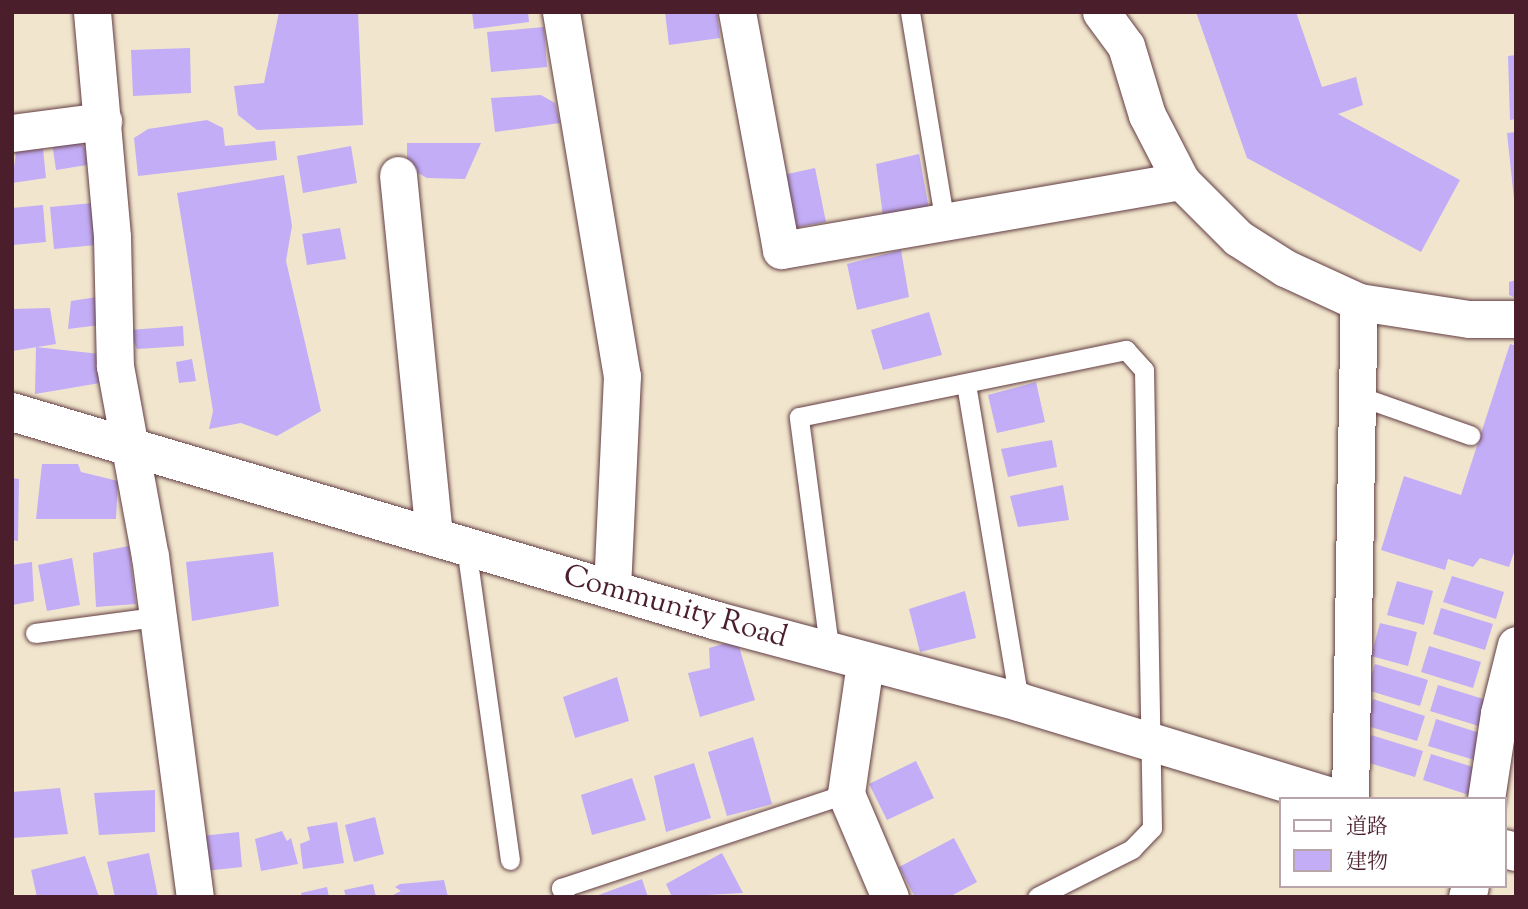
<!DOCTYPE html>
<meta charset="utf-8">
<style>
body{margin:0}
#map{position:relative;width:1528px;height:909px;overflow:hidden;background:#f1e6cd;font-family:"Sorts Mill Goudy","Noto Serif JP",serif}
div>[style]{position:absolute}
.building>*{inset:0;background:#c2adf6}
.roads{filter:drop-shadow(0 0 2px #633d43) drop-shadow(0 0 2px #633d43)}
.service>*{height:19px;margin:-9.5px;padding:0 9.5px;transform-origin:9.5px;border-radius:9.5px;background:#fff}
.minor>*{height:37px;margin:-18.5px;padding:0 18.5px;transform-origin:18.5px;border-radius:18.5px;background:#fff}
.tertiary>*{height:38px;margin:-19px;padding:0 19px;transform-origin:19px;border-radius:19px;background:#fff}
span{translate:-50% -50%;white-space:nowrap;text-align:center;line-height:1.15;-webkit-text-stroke:5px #fff;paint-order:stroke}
.street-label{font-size:30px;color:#4a1f2b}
.frame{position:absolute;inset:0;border:14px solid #4a1f2b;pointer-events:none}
.legend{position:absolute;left:1279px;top:797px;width:228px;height:91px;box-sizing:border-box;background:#fff;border:2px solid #b7a5aa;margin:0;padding:9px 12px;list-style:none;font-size:21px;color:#4a1f2b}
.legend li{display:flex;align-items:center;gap:14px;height:35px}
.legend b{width:35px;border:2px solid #b7a5aa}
</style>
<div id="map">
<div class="building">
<div style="clip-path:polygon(279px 12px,358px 12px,363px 125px,257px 130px,238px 115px,234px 86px,264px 83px)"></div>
<div style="clip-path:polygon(472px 12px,528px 12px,529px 22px,474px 29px)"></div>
<div style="clip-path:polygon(665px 12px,717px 12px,720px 38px,669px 45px)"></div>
<div style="clip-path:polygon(1196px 12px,1296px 12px,1322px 87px,1356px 77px,1363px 105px,1338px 114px,1460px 180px,1421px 252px,1247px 158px)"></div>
<div style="clip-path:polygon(544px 27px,547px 67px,491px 72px,487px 32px)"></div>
<div style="clip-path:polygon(190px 48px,191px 93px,133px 96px,131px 50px)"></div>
<div style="clip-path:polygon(1516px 55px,1516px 119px,1510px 120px,1508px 56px)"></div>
<div style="clip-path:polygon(541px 95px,555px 103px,560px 123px,495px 132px,491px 98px)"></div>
<div style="clip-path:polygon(207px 120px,223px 128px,225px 146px,275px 141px,277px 160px,138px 176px,134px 138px,148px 129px)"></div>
<div style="clip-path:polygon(1516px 132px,1516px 199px,1514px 199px,1507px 133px)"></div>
<div style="clip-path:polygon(75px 139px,85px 148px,87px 165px,56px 170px,52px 142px)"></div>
<div style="clip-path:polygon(407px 143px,481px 143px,465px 179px,427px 178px,414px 171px,407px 159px)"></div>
<div style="clip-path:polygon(351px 146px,357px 183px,303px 193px,297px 156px)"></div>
<div style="clip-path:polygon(43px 149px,46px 178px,12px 183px,16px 152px)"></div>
<div style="clip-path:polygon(919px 154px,929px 209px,883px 216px,876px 164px)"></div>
<div style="clip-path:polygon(815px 168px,826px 222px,787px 229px,778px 176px)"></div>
<div style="clip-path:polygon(284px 175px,292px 226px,286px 261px,321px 411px,277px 436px,241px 423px,209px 429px,213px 411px,177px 193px)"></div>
<div style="clip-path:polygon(93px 203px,96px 245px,54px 249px,50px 207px)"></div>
<div style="clip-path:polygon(43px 205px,46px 242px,12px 245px,12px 208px)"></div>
<div style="clip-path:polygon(340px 228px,346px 259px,307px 265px,302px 234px)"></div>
<div style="clip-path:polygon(901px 250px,909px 297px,857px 310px,847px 264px)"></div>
<div style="clip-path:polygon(1516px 280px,1516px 298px,1509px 295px,1509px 282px)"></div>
<div style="clip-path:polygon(97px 297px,100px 325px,68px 329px,71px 301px)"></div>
<div style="clip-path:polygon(50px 308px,56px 344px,12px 351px,12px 309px)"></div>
<div style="clip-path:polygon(929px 312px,942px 355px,883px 370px,871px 330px)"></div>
<div style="clip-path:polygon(183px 326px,184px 346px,137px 349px,129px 330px)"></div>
<div style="clip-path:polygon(1510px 344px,1516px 346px,1516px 546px,1509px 567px,1480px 558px,1473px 567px,1448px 559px,1445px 570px,1381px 550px,1404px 476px,1461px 495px)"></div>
<div style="clip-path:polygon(36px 347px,100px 354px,100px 383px,35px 394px)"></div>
<div style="clip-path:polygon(192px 359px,196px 381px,179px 383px,176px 362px)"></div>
<div style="clip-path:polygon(1036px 382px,1045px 422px,997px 433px,988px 395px)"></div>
<div style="clip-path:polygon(1052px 440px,1057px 467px,1008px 477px,1001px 449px)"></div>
<div style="clip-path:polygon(42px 464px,78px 464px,81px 472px,118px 481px,116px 519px,36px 519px)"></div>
<div style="clip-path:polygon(12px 478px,19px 479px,18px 541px,12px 540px)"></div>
<div style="clip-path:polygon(1063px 485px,1069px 520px,1018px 527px,1010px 496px)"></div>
<div style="clip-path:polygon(129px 546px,136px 604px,96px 607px,93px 553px)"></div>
<div style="clip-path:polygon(273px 552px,279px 606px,192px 621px,186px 562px)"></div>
<div style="clip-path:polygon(72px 558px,80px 605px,47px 611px,38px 565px)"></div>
<div style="clip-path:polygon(32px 562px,34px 601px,12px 605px,12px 565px)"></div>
<div style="clip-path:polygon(1452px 576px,1504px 592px,1496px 619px,1443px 602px)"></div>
<div style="clip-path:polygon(1397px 581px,1433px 591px,1424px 625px,1387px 615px)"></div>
<div style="clip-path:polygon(965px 591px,976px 638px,920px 652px,909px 609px)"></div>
<div style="clip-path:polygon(1441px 608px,1493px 624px,1485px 650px,1433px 634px)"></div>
<div style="clip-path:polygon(1380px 623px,1417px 632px,1408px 666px,1371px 656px)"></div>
<div style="clip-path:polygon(737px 640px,755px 700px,700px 717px,688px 673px,710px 668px,709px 648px)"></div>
<div style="clip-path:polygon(1429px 646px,1481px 662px,1473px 688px,1421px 672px)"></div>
<div style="clip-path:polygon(1375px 664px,1428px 680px,1420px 706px,1367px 690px)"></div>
<div style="clip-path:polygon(617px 677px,629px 721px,575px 738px,563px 697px)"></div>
<div style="clip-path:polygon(1438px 685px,1490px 701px,1482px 727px,1430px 711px)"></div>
<div style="clip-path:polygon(1373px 699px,1425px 716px,1417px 741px,1364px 725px)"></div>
<div style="clip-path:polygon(1436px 719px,1489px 736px,1481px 762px,1428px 746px)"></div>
<div style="clip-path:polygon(1371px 735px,1423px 751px,1415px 777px,1363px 761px)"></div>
<div style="clip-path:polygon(753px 737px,772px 804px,727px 816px,708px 752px)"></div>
<div style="clip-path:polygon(1431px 754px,1483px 770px,1475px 797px,1423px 780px)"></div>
<div style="clip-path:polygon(916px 761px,934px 798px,887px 820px,869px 784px)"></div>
<div style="clip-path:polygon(694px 763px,711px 818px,666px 832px,654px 776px)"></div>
<div style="clip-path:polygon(632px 778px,646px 820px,592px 835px,581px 795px)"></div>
<div style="clip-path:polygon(60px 788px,68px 834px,12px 838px,12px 792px)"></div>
<div style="clip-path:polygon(155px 790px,155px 832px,99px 835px,94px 793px)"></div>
<div style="clip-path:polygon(375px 817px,384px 854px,354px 862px,345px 825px)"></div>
<div style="clip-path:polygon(337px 822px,344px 863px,303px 869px,300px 844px,310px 840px,307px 827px)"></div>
<div style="clip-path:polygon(282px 831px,287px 841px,291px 838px,298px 864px,261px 871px,255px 839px)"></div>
<div style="clip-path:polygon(239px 832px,242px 867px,204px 871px,201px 836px)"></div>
<div style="clip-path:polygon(954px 838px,977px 882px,949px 897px,915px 897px,899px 867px)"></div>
<div style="clip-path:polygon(149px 853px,158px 897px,115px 897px,107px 862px)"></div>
<div style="clip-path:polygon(722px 853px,743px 893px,672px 897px,666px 884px)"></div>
<div style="clip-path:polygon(85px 856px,99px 897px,37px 897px,31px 870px)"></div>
<div style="clip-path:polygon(642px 879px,648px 897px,596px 897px,596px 896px)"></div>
<div style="clip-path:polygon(444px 880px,448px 897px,389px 897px,401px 891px,395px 887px,400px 884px)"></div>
<div style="clip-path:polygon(373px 884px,376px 897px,346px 897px,344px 890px)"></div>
<div style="clip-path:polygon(327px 887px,329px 897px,302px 897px,301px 893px)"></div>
</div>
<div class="roads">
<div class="service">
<div style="left:910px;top:12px;width:215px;rotate:80.6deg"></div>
<div style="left:966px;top:384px;width:322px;rotate:80.5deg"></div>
<div style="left:1359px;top:396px;width:118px;rotate:19.4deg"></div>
<div style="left:466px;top:547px;width:316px;rotate:82deg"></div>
<div style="left:35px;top:633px;width:121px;rotate:-7.6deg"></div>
<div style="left:830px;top:654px;width:239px;rotate:-97.5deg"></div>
<div style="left:799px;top:417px;width:334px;rotate:-11.6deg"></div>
<div style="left:1126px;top:350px;width:27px;rotate:48deg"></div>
<div style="left:1144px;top:370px;width:458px;rotate:89deg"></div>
<div style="left:1152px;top:828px;width:29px;rotate:134deg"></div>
<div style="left:1132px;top:849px;width:106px;rotate:153.2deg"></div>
<div style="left:565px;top:897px;width:10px;rotate:-114deg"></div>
<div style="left:561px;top:888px;width:300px;rotate:-18.3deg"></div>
</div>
<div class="minor">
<div style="left:92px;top:12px;width:226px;rotate:84.9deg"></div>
<div style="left:112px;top:237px;width:129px;rotate:88.7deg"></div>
<div style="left:115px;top:366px;width:193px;rotate:79.6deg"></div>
<div style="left:150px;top:556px;width:344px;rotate:82.5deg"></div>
<div style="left:561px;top:12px;width:369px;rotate:80.5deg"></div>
<div style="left:622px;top:376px;width:214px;rotate:92.7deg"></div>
<div style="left:737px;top:12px;width:242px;rotate:79.5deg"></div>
<div style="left:781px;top:250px;width:406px;rotate:-9.8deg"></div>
<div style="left:1101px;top:12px;width:42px;rotate:53.7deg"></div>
<div style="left:1126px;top:46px;width:72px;rotate:73.1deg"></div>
<div style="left:1147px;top:115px;width:74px;rotate:62.7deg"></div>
<div style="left:1181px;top:181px;width:81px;rotate:45deg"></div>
<div style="left:1238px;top:238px;width:56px;rotate:32.6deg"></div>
<div style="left:1285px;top:268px;width:81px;rotate:24.7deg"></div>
<div style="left:1359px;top:302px;width:111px;rotate:8.8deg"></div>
<div style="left:1469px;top:319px;width:47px"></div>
<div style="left:12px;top:133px;width:92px;rotate:-7.5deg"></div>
<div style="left:398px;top:175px;width:364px;rotate:84.3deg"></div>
<div style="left:865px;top:663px;width:132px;rotate:98.3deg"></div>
<div style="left:846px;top:794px;width:112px;rotate:66.9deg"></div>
<div style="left:1350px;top:799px;width:497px;rotate:-89deg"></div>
<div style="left:1486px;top:799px;width:87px;rotate:-81.4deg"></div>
<div style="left:1499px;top:713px;width:70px;rotate:-76deg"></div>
<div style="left:1467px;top:897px;width:11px;rotate:-75deg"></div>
</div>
<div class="tertiary">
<div style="left:12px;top:412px;width:735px;rotate:16.51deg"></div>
<div style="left:717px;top:621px;width:313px;rotate:15deg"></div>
<div style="left:1019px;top:702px;width:333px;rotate:16.9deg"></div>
<div style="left:1505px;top:849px;width:11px;rotate:15deg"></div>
</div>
</div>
<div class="street-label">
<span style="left:675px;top:608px;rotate:16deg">Community Road</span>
</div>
<div class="frame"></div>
<ul class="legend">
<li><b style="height:9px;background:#fff"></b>道路</li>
<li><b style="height:19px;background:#c2adf6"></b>建物</li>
</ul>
</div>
